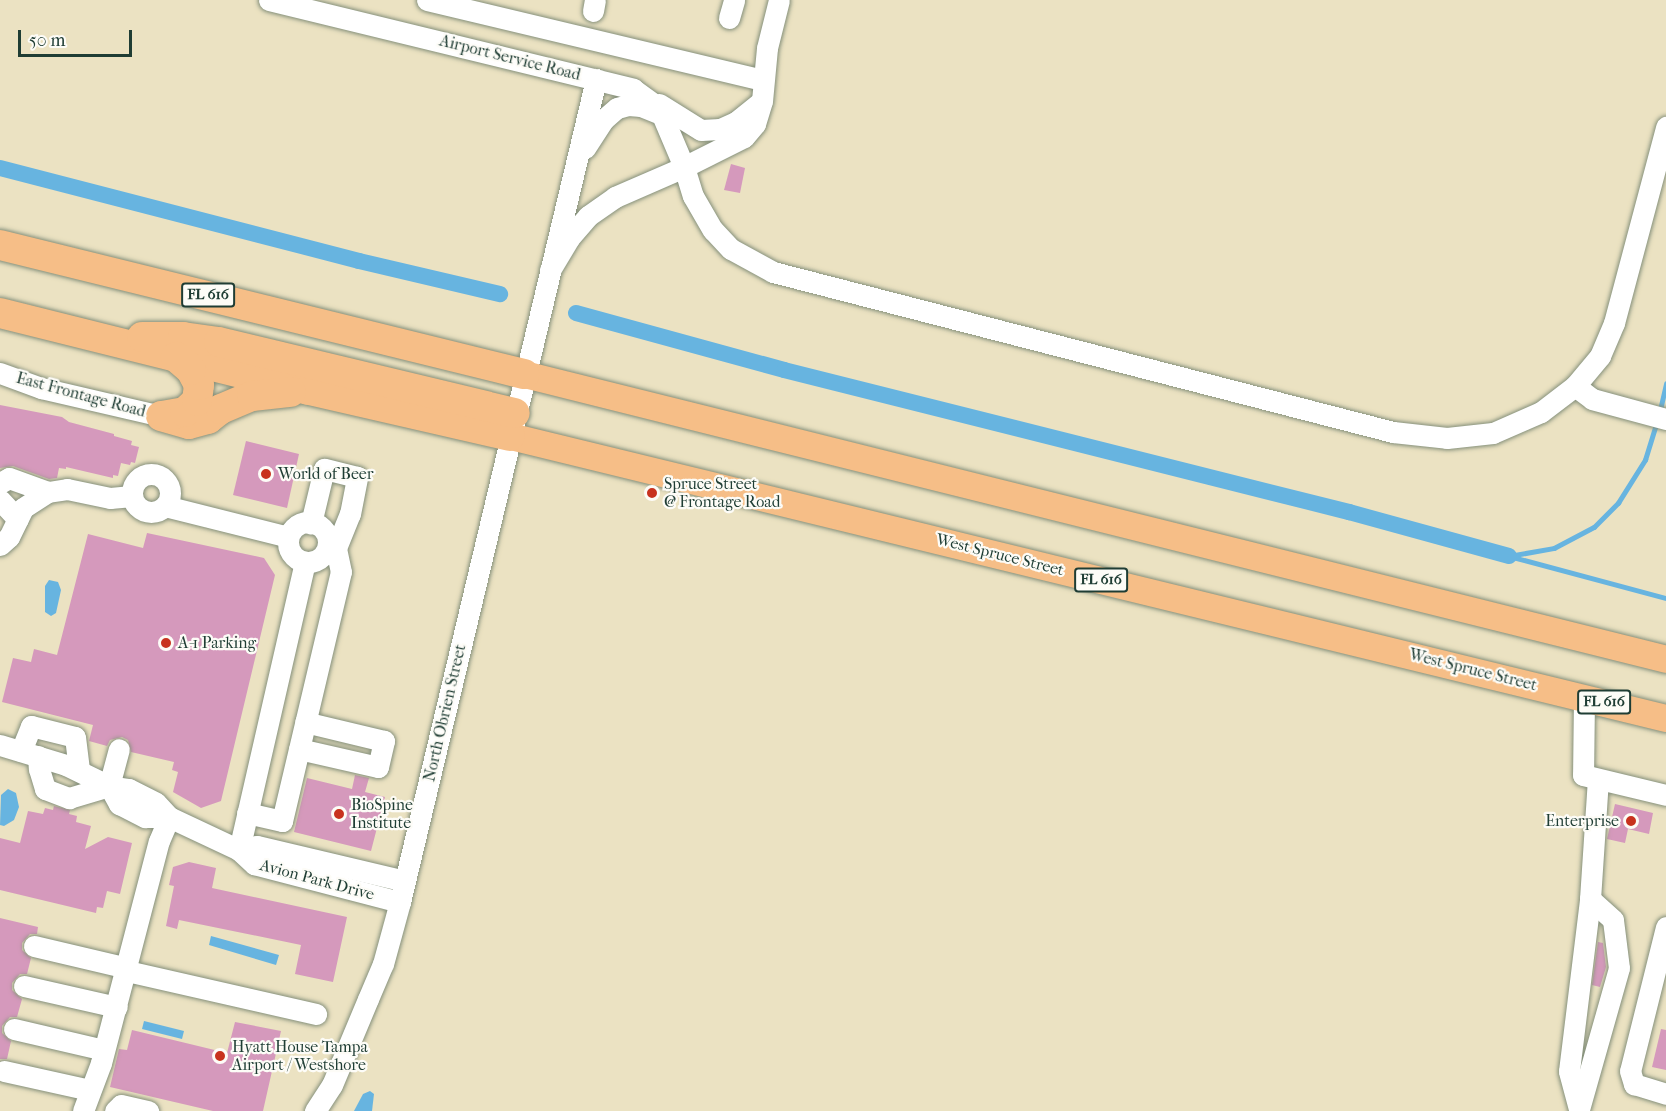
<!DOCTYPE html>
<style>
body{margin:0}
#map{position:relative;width:1666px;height:1111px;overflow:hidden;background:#ebe2c2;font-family:"IM FELL French Canon",serif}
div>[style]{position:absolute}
.water>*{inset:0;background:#67b4e0}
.stream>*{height:4.5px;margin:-2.25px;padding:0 2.25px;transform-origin:2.25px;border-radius:2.25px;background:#67b4e0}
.canal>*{height:16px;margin:-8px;padding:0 8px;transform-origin:8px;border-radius:8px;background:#67b4e0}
.building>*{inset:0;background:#d599bc}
.roads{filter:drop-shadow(0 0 2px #85907b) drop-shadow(0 0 2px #85907b)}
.minor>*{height:21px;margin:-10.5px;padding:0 10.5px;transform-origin:10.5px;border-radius:10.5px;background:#fff}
.minor>.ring{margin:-10.5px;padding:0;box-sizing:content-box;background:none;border:21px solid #fff;border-radius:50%}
.major>*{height:27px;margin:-13.5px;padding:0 13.5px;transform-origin:13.5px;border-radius:13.5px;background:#f6be87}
.highway>*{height:30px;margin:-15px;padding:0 15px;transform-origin:15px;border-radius:15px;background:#f6be87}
.dots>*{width:16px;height:16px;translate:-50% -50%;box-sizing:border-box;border:3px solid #fdfcf7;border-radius:50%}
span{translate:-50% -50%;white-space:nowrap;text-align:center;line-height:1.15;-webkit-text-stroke:4.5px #fdfcf7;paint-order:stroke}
.shield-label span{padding:2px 4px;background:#fdfcf7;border:2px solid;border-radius:4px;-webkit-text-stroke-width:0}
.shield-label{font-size:15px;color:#1f3d34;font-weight:700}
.street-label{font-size:16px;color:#1f3d34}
.poi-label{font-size:16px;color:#1f3d34}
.left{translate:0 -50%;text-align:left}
.right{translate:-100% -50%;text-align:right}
.scale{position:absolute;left:18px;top:30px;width:114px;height:27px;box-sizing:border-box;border:3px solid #1f3d34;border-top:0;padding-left:8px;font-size:18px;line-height:21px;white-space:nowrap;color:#1f3d34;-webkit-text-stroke:4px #fdfcf7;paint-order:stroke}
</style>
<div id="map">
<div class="water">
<div style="clip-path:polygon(49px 580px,58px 582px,61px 590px,56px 613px,51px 616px,45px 612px,45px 586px)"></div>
<div style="clip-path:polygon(8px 789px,16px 793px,19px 807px,14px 820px,4px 826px,0 825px,1px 795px)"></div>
<div style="clip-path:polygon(211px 936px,279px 955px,276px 965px,209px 945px)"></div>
<div style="clip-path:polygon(144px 1021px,184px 1031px,182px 1039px,142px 1029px)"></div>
<div style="clip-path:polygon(370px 1091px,374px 1094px,372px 1111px,354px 1111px,363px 1094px)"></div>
</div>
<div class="stream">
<div style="left:1660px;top:410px;width:27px;rotate:-77deg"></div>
<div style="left:1509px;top:556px;width:46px;rotate:-10.1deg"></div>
<div style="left:1554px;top:548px;width:45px;rotate:-27.7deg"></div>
<div style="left:1594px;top:527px;width:34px;rotate:-45deg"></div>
<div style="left:1618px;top:503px;width:51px;rotate:-57.9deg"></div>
<div style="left:1645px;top:460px;width:41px;rotate:-72.9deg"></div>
<div style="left:1509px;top:556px;width:163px;rotate:15deg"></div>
</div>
<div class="canal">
<div style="left:0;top:168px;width:371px;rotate:14.5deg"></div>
<div style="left:359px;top:261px;width:145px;rotate:13.2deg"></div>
<div style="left:576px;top:313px;width:216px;rotate:15.3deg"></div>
<div style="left:784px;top:370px;width:583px;rotate:14.11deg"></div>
<div style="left:1349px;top:512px;width:166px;rotate:15.4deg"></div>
</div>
<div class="building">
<div style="clip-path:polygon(731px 164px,745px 168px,740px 193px,724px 190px)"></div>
<div style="clip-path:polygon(0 405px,62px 417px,69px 422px,114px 434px,114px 436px,132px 441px,131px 445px,139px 447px,135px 463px,131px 462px,130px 465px,121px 463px,118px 476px,113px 475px,113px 478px,66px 467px,66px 469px,59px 468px,57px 478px,49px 479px,13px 466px,0 468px)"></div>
<div style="clip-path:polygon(246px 441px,299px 454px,287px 508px,233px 495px)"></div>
<div style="clip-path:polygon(147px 533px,264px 558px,275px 575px,221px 801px,201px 808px,173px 792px,178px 772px,172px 770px,174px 762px,131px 752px,128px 740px,122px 737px,110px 740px,107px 746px,89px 741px,93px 725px,2px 702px,13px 658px,31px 662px,34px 649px,57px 655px,88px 534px,143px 548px)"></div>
<div style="clip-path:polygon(355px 775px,369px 778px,365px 792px,385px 797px,371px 851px,294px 832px,307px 778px,352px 789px)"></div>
<div style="clip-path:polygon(1615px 804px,1653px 813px,1649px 834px,1628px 829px,1625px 843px,1607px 839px)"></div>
<div style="clip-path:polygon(54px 806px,70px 810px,69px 814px,77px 816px,76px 822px,91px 826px,85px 849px,108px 837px,132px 843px,120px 894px,107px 891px,103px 908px,97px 907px,96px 913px,0 890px,0 838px,20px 843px,28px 811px,43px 814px,45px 808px,53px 810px)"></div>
<div style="clip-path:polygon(189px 862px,216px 868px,212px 888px,347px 917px,333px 982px,295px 974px,301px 945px,179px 920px,177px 929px,166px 926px,174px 886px,169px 885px,173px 867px)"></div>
<div style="clip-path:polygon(0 918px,38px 927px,37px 934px,30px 934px,22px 943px,22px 950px,31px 958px,27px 974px,20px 974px,12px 983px,12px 990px,22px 999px,17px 1017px,10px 1017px,2px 1026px,2px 1033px,11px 1041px,7px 1059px,0 1059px)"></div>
<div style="clip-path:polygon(1598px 942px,1603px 943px,1606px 967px,1600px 987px,1592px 985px)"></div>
<div style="clip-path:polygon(235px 1022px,281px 1031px,263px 1111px,213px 1111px,110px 1087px,119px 1049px,127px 1050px,132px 1030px,227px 1053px)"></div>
<div style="clip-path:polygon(1661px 1029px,1666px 1030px,1666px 1070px,1652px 1067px)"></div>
</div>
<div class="roads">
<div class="minor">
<div style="left:269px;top:0;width:375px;rotate:13.7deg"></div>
<div style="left:633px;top:89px;width:32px;rotate:36deg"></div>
<div style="left:659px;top:108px;width:64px;rotate:67deg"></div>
<div style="left:684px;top:167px;width:67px;rotate:-26.6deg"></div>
<div style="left:744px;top:137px;width:17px;rotate:-50deg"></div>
<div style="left:755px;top:124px;width:24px;rotate:-73deg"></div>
<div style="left:762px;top:101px;width:53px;rotate:-84.6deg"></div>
<div style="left:767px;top:48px;width:49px;rotate:-76deg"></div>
<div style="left:427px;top:0;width:345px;rotate:13.4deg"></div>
<div style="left:593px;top:11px;width:11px;rotate:-80deg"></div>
<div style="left:729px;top:18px;width:19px;rotate:-74deg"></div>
<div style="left:659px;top:104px;width:49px;rotate:31.8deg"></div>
<div style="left:701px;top:130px;width:19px;rotate:-3deg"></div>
<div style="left:720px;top:129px;width:17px;rotate:-24deg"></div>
<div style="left:736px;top:122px;width:32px;rotate:-39deg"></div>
<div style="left:585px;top:148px;width:33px;rotate:-57deg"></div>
<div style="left:603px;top:120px;width:18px;rotate:-41deg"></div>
<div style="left:617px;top:108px;width:11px;rotate:-15deg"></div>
<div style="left:628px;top:105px;width:13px;rotate:4deg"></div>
<div style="left:641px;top:106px;width:18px;rotate:22deg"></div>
<div style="left:550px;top:270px;width:37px;rotate:-59deg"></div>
<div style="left:569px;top:238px;width:29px;rotate:-49deg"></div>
<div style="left:588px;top:216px;width:33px;rotate:-35deg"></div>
<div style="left:615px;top:197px;width:75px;rotate:-23.5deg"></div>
<div style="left:684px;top:167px;width:30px;rotate:73deg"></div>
<div style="left:693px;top:196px;width:39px;rotate:60deg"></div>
<div style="left:713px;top:230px;width:26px;rotate:47deg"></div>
<div style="left:731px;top:249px;width:48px;rotate:28.7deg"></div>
<div style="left:773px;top:272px;width:640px;rotate:14.47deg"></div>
<div style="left:1393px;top:432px;width:54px;rotate:6.3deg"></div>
<div style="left:1447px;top:438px;width:46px;rotate:-6.2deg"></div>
<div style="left:1493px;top:433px;width:52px;rotate:-23.6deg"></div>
<div style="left:1541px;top:412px;width:43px;rotate:-37.4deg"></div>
<div style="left:1575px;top:386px;width:39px;rotate:-50deg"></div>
<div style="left:1600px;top:356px;width:36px;rotate:-67deg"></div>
<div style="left:1614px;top:323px;width:203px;rotate:-75.1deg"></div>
<div style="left:0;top:373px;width:44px;rotate:20.1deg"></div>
<div style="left:41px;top:388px;width:123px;rotate:13.1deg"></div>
<div style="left:1575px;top:386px;width:21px;rotate:37deg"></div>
<div style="left:1592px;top:399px;width:77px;rotate:15.1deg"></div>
<div class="ring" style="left:132px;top:474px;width:17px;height:17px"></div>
<div style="left:0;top:483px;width:10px;rotate:-29deg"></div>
<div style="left:9px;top:478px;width:41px;rotate:19.7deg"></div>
<div style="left:0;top:500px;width:26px;rotate:47deg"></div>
<div style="left:165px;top:506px;width:127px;rotate:14.1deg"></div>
<div class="ring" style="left:288px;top:522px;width:19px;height:19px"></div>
<div style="left:0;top:545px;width:12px;rotate:-42deg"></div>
<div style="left:9px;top:537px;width:32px;rotate:-64deg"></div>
<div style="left:23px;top:508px;width:30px;rotate:-33deg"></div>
<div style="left:48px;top:492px;width:19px;rotate:-9deg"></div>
<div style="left:67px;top:489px;width:44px;rotate:11.8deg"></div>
<div style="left:110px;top:498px;width:22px;rotate:-5deg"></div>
<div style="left:1584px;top:698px;width:77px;rotate:90.7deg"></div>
<div style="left:1583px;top:775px;width:85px;rotate:13.5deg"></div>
<div style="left:0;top:745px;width:69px;rotate:16.9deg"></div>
<div style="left:66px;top:765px;width:48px;rotate:26deg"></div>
<div style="left:109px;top:786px;width:20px;rotate:9deg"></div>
<div style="left:129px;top:789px;width:30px;rotate:27deg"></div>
<div style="left:156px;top:803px;width:19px;rotate:47deg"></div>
<div style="left:169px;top:817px;width:77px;rotate:25.2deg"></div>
<div style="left:239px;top:850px;width:21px;rotate:43deg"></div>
<div style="left:254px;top:864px;width:151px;rotate:14.6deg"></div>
<div style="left:299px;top:749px;width:81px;rotate:12.8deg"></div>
<div style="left:378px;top:767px;width:27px;rotate:-77deg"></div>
<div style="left:384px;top:741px;width:81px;rotate:-166.5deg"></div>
<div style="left:21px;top:751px;width:27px;rotate:-68deg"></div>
<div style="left:31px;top:726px;width:45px;rotate:14deg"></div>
<div style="left:75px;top:737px;width:34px;rotate:83deg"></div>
<div style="left:38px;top:756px;width:13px;rotate:86deg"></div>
<div style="left:39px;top:769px;width:21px;rotate:73deg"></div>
<div style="left:45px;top:789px;width:26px;rotate:21deg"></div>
<div style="left:69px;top:798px;width:42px;rotate:-16.7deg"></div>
<div style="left:109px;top:786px;width:21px;rotate:61deg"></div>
<div style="left:119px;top:804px;width:29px;rotate:27deg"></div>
<div style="left:145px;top:817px;width:24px"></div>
<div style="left:109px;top:786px;width:38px;rotate:-75deg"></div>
<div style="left:247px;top:813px;width:36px;rotate:13deg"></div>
<div style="left:282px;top:821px;width:256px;rotate:-76.7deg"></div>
<div style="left:341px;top:572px;width:25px;rotate:-102deg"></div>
<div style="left:336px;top:548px;width:37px;rotate:-68deg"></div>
<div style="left:350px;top:514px;width:38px;rotate:-79deg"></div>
<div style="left:357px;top:477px;width:34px;rotate:-166deg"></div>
<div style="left:324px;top:469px;width:56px;rotate:103.5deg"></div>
<div style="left:239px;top:850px;width:295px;rotate:-77.1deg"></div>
<div style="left:239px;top:850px;width:18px;rotate:-13deg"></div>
<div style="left:257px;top:846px;width:152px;rotate:13.3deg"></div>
<div style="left:1590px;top:899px;width:31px;rotate:42deg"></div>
<div style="left:1613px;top:920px;width:48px;rotate:82.9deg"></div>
<div style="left:1619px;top:968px;width:147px;rotate:105.8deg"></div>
<div style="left:1579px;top:1109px;width:39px;rotate:-105deg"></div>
<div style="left:1569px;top:1071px;width:173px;rotate:-83deg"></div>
<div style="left:1590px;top:899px;width:120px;rotate:-86.2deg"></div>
<div style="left:1666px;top:927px;width:148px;rotate:104deg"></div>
<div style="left:1630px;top:1071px;width:14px;rotate:73deg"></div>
<div style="left:1634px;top:1084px;width:34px;rotate:17deg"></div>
<div style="left:34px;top:946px;width:96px;rotate:13.3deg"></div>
<div style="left:127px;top:971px;width:194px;rotate:12.8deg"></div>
<div style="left:24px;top:986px;width:95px;rotate:12.7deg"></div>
<div style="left:14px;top:1029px;width:92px;rotate:13.1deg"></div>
<div style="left:4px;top:1071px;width:88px;rotate:12.5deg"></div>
<div style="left:83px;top:1111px;width:51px;rotate:-69.4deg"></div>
<div style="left:101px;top:1063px;width:229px;rotate:-75.4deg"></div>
<div style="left:159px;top:841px;width:26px;rotate:-67deg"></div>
<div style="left:115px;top:1111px;width:8px;rotate:-45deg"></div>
<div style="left:121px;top:1105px;width:28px;rotate:13deg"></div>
<div style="left:315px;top:1111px;width:31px;rotate:-57deg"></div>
<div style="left:332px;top:1085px;width:93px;rotate:-67.3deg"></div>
<div style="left:368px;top:999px;width:38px;rotate:-67deg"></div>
<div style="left:383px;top:964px;width:64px;rotate:-74.7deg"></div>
<div style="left:400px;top:902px;width:846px;rotate:-76.6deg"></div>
</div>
<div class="major">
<div style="left:524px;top:374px;width:1177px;rotate:14.01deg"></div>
<div style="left:510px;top:436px;width:1190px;rotate:13.71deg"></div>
</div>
<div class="highway">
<div style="left:0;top:245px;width:540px;rotate:13.83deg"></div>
<div style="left:0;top:313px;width:318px;rotate:14deg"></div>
<div style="left:309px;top:390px;width:206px;rotate:12.9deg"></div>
<div style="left:142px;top:337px;width:41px"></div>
<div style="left:183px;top:337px;width:36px;rotate:8deg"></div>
<div style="left:219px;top:342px;width:304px;rotate:13.5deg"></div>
<div style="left:161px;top:416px;width:29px;rotate:16deg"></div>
<div style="left:189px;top:424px;width:20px;rotate:-15deg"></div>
<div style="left:208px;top:419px;width:16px;rotate:-38deg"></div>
<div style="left:221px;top:409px;width:34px;rotate:-23deg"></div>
<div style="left:252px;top:396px;width:39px;rotate:-6deg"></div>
<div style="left:162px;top:416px;width:23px;rotate:-10deg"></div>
<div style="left:185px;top:412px;width:16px;rotate:-43deg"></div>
<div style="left:197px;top:401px;width:16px;rotate:-83deg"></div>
<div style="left:199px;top:385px;width:17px;rotate:-118deg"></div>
<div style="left:191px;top:370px;width:20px;rotate:-139deg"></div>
</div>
</div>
<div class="dots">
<div style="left:266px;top:474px;background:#c8321e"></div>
<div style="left:652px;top:493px;background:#c8321e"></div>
<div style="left:166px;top:643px;background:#c8321e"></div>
<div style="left:339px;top:814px;background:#c8321e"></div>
<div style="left:1631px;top:821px;background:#c8321e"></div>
<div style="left:220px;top:1056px;background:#c8321e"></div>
</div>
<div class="shield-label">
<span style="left:208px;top:295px">FL 616</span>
<span style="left:1101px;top:580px">FL 616</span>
<span style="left:1604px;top:702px">FL 616</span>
</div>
<div class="street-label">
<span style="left:510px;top:58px;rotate:14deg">Airport Service Road</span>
<span style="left:81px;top:395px;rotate:15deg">East Frontage Road</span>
<span style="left:1000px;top:555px;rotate:14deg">West Spruce Street</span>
<span style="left:1473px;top:670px;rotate:14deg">West Spruce Street</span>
<span style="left:445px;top:713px;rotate:-77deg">North Obrien Street</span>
<span style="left:317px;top:880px;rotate:15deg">Avion Park Drive</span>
</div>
<div class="poi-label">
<span class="left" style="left:278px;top:474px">World of Beer</span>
<span class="left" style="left:664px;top:493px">Spruce Street<br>@ Frontage Road</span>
<span class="left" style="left:178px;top:643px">A-1 Parking</span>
<span class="left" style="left:351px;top:814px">BioSpine<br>Institute</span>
<span class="right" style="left:1619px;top:821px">Enterprise</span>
<span class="left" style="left:232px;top:1056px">Hyatt House Tampa<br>Airport / Westshore</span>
</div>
<div class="scale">50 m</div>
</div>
